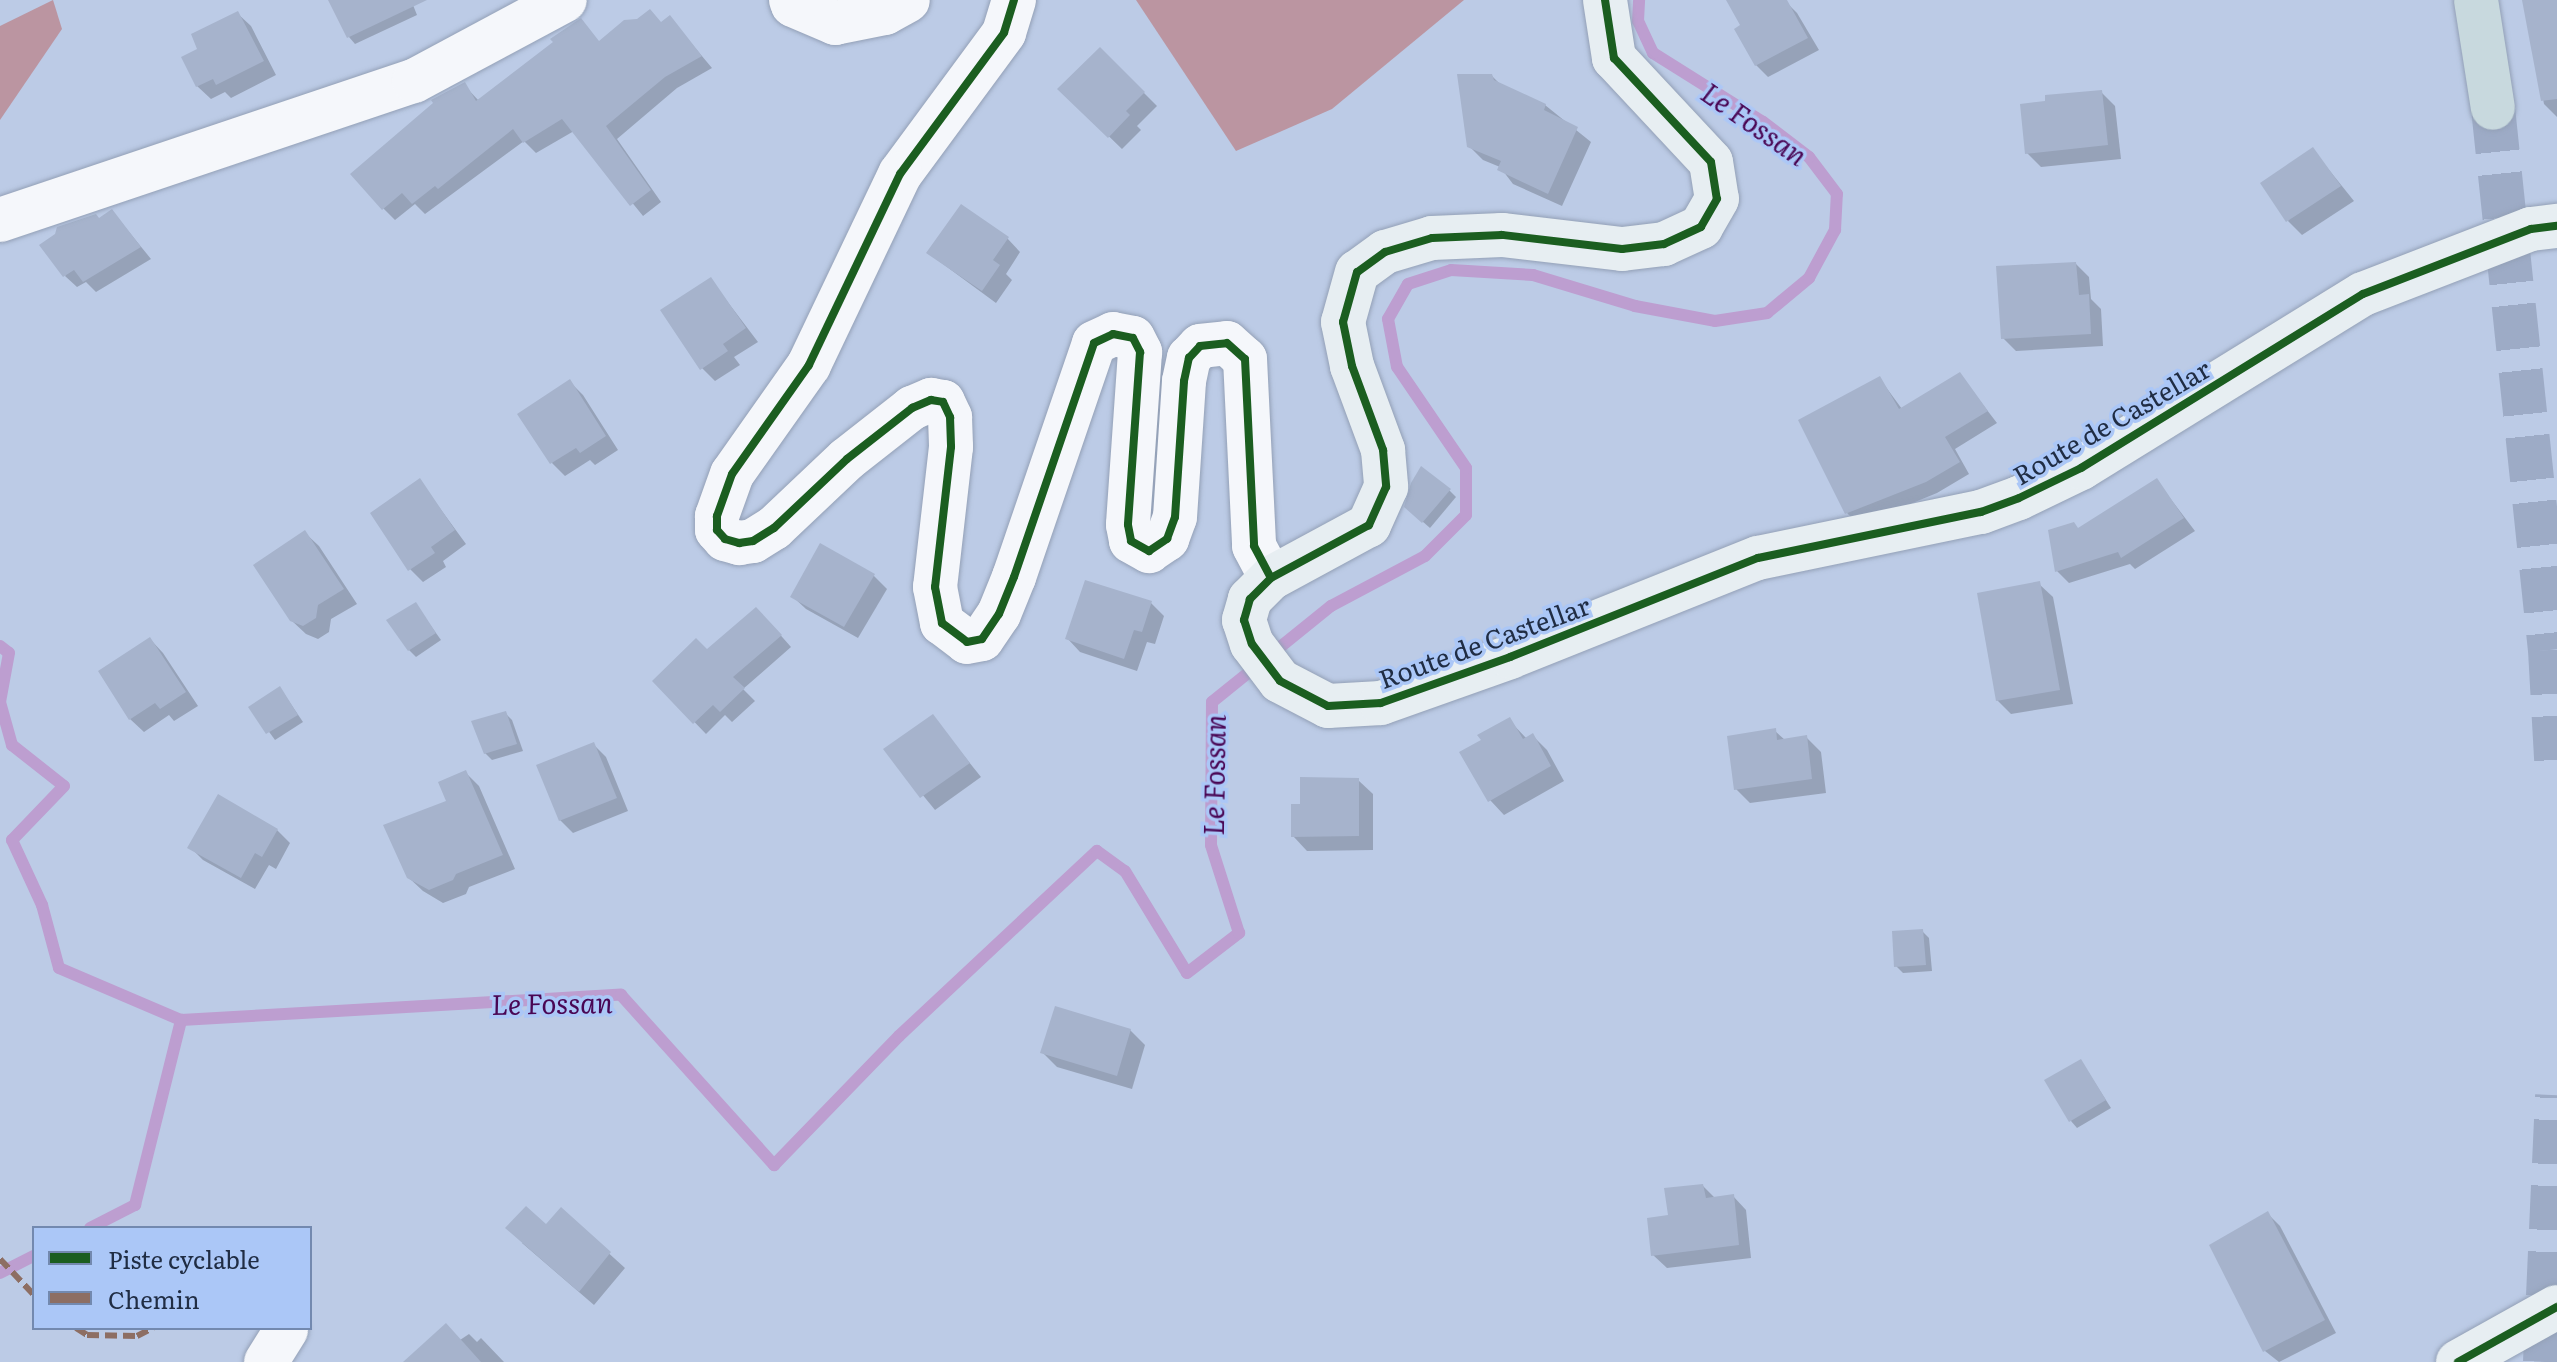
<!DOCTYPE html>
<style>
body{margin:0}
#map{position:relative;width:2557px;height:1362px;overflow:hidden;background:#bccbe6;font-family:Literata,serif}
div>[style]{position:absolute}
.forest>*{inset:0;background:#bb95a1}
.shadow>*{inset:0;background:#0003}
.stream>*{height:12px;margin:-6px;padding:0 6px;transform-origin:6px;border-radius:6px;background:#bd9ed0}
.building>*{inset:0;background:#a6b3cc}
.highway-tunnel>*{height:44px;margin-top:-22px;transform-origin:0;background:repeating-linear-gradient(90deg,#9dabc6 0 44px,transparent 0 66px)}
.roads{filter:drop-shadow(0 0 2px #93a0b6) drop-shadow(0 0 2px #93a0b6)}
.street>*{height:44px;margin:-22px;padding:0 22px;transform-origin:22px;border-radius:22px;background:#f5f7fb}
.secondary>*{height:44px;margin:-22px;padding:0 22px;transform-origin:22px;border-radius:22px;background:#e7eef2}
.highway>*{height:44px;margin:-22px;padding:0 22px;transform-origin:22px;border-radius:22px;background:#c8d9de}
.quiet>*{height:6px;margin-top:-3px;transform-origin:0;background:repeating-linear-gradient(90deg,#8d6e63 0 12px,transparent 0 18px)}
.cycleway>*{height:8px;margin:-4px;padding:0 4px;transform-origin:4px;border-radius:4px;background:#1b5e20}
span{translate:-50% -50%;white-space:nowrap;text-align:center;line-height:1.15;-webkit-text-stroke:7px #abc7f7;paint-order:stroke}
.street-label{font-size:26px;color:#202d44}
.water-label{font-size:28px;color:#490654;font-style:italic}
.legend{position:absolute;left:32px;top:1226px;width:280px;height:104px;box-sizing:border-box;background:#abc7f7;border:2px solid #7389af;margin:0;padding:10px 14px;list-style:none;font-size:24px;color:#202d44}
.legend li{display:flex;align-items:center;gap:16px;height:40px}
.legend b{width:40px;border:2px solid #7389af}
</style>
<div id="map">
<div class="forest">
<div style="clip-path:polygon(53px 0,62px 29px,0 120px,0 26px)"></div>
<div style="clip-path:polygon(1136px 0,1464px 0,1332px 109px,1236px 151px)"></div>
</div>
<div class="shadow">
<div style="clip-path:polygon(349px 0,411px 0,417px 15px,355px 44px,349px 37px)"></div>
<div style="clip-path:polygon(1737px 0,1785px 1px,1797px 13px,1819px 50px,1768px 77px,1756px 65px)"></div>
<div style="clip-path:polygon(2524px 0,2557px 0,2557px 117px,2544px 104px)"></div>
<div style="clip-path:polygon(237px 13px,251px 26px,276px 75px,231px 98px,225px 92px,211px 99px,197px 86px,200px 50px)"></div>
<div style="clip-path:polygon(670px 18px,712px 68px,677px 88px,617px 139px,661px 202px,643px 216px,574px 131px,536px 153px,524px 141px,425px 214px,415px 204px,395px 220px,383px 208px,464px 85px,479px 101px,600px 42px,662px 23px)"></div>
<div style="clip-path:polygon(1100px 49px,1157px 106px,1137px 126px,1141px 130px,1122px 149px,1060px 89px)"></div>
<div style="clip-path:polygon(1492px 76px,1501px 85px,1545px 105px,1591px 142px,1562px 206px,1513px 184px,1500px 167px,1483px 160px,1469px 146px)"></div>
<div style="clip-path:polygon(2101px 92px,2115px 106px,2121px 159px,2041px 167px,2027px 153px)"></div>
<div style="clip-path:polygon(2313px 150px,2354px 201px,2302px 235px,2288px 221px)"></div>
<div style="clip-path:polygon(112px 211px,151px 259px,96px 292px,86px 282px,77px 287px,65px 276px,99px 220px)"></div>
<div style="clip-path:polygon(1007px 238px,1020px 252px,1006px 274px,1012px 280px,996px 303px,928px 253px)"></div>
<div style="clip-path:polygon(2076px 264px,2089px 277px,2091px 299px,2101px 309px,2103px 346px,2016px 351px,2003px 338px)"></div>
<div style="clip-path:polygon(711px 280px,758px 342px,734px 357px,740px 365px,715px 381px,702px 368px)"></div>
<div style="clip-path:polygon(1960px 375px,1997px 423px,1955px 449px,1969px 474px,1937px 493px,1859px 525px,1847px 513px,1801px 421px,1880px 379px,1902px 409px)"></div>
<div style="clip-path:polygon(569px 381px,583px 395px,618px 450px,595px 465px,590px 460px,565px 476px,552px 463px)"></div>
<div style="clip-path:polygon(420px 481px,466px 544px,443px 561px,446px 567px,423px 582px,410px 569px)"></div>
<div style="clip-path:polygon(2157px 481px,2195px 531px,2135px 569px,2130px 564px,2069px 583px,2057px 571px,2079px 530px)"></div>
<div style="clip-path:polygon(1449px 490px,1456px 497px,1430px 528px,1414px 514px)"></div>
<div style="clip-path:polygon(305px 533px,319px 546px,357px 604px,331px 619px,329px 632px,318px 639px,306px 634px,291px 620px)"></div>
<div style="clip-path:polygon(821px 545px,874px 576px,887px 589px,858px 638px,806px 609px,792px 596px)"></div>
<div style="clip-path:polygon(2039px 584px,2053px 597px,2073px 704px,2011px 714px,1997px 700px)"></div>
<div style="clip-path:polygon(1151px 603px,1164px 616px,1155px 644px,1147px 642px,1137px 671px,1080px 652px,1067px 638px)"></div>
<div style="clip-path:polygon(416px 605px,441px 640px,416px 657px,409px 650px)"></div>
<div style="clip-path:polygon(768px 621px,791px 647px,743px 689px,755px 701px,732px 722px,725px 715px,706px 734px,655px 681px)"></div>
<div style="clip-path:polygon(150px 639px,163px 653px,198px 706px,174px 721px,169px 715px,144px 732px,130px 719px)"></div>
<div style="clip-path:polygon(280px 688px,303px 722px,275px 740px,251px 707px)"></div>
<div style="clip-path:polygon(505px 713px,512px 720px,523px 751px,492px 760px,485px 753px)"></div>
<div style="clip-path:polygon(932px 716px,981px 777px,935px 810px,886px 750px)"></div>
<div style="clip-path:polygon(1509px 720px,1527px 739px,1533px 736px,1547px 750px,1564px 781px,1504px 815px,1490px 800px,1484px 741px)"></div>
<div style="clip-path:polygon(1775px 731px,1785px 740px,1806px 737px,1821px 752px,1826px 793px,1750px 803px,1736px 789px)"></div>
<div style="clip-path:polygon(593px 744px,606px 757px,628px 811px,573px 833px,560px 820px)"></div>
<div style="clip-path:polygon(466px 773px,479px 786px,515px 869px,469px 887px,466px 894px,443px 903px,423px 891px,408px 877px)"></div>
<div style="clip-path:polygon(1358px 780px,1373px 794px,1373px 850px,1307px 851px,1293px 836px)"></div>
<div style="clip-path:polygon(277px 830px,290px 843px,276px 869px,269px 865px,255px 889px,203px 860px,190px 847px)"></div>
<div style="clip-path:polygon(1922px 931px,1929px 938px,1932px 971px,1903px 973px,1896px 966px)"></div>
<div style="clip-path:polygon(1130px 1030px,1145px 1045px,1132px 1089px,1057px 1067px,1042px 1052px)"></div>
<div style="clip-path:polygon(2081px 1061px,2111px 1108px,2077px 1128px,2071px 1121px)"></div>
<div style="clip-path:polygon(1703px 1186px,1716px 1199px,1733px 1196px,1746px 1210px,1751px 1258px,1667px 1268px,1653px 1255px,1670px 1217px)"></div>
<div style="clip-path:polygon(561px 1210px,625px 1268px,594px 1305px,522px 1243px,546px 1226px)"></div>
<div style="clip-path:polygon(2268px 1214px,2280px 1226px,2336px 1333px,2279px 1362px,2265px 1351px)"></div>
<div style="clip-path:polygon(469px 1334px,477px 1342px,481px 1338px,504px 1362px,427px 1362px)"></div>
</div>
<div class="stream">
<div style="left:0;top:646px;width:11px;rotate:38deg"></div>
<div style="left:9px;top:653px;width:50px;rotate:100.4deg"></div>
<div style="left:0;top:702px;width:45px;rotate:74.4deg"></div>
<div style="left:12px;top:745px;width:66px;rotate:38.3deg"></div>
<div style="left:64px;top:786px;width:75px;rotate:133.9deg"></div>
<div style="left:12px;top:840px;width:72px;rotate:65.2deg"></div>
<div style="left:42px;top:905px;width:65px;rotate:74.9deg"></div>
<div style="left:59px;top:968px;width:133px;rotate:23.1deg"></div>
<div style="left:181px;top:1020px;width:441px;rotate:-3.3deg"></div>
<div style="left:621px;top:995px;width:229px;rotate:48deg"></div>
<div style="left:774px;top:1165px;width:180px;rotate:-45.9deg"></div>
<div style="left:899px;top:1036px;width:271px;rotate:-43.1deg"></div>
<div style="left:1097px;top:851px;width:34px;rotate:36deg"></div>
<div style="left:1125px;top:871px;width:119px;rotate:58.7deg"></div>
<div style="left:1187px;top:973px;width:66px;rotate:-37.6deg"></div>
<div style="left:1239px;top:933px;width:92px;rotate:-107.7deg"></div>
<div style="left:1211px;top:845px;width:143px;rotate:-89.6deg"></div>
<div style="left:1212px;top:702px;width:153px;rotate:-38.9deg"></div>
<div style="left:1331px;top:606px;width:106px;rotate:-28deg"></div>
<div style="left:1425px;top:556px;width:58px;rotate:-45deg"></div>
<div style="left:1466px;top:515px;width:47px;rotate:-90deg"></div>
<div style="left:1466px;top:468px;width:122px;rotate:-124.3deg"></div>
<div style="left:1397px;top:367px;width:49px;rotate:-100.6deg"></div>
<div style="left:1388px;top:319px;width:40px;rotate:-60.3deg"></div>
<div style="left:1408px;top:284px;width:45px;rotate:-18deg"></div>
<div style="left:1451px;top:270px;width:82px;rotate:3.5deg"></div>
<div style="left:1533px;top:275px;width:107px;rotate:16.9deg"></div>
<div style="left:1635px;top:306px;width:81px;rotate:10.6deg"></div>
<div style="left:1715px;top:321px;width:53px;rotate:-8.7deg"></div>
<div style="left:1767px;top:313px;width:55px;rotate:-39.8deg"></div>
<div style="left:1809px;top:278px;width:55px;rotate:-61.6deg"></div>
<div style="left:1835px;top:230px;width:36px;rotate:-87deg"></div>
<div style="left:1837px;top:194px;width:46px;rotate:-127.1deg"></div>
<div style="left:1809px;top:157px;width:58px;rotate:-142.7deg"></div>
<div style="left:1763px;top:122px;width:130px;rotate:-147.9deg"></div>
<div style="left:1653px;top:53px;width:35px;rotate:-115deg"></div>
<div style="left:1638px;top:21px;width:21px;rotate:-87deg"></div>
<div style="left:90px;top:1228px;width:51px;rotate:-27.1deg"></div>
<div style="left:135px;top:1205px;width:191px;rotate:-76deg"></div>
<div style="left:0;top:1273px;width:38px;rotate:-27deg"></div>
</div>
<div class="building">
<div style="clip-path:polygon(328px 0,427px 0,347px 38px)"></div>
<div style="clip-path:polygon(1726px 0,1787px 0,1808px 38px,1755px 66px,1734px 29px,1740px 25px)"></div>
<div style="clip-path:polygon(2522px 0,2557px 0,2557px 99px,2541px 101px)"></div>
<div style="clip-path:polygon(650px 9px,661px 22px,670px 15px,702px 56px,665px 77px,606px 126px,651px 190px,630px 206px,562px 119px,523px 143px,513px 129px,438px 189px,435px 186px,412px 204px,402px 193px,382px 210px,350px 174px,433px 103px,431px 100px,465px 82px,476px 101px,553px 42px,550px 39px,581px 18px,599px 41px,624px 20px,637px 19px)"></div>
<div style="clip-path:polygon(238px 11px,264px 61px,216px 85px,213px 79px,196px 87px,181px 57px,197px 49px,191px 34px)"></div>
<div style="clip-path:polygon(1100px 47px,1145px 92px,1126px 111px,1130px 115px,1108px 138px,1057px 89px)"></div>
<div style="clip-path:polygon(1457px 74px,1492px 74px,1494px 80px,1546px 104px,1544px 110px,1578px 127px,1548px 194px,1497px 170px,1501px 161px,1467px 147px)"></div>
<div style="clip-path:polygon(2102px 90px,2108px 145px,2025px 154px,2020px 104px,2045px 101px,2045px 95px)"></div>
<div style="clip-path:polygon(2313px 147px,2341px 186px,2286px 222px,2260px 183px)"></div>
<div style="clip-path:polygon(961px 204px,1009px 237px,993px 260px,1000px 265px,982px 291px,926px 253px)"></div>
<div style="clip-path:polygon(112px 209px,141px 247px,83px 282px,74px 270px,63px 277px,39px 245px,55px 234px,57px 227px,96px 214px,99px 218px)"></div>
<div style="clip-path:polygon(2076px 262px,2079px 295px,2089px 294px,2091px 334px,2001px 339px,1996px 266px)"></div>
<div style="clip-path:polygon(711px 277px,746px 328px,723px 344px,728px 351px,700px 370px,660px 310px)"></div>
<div style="clip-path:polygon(1960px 372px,1988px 411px,1945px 437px,1960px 462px,1926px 482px,1845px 514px,1798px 420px,1880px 376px,1899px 409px)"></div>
<div style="clip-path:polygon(570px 379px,606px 436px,580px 453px,576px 448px,550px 464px,517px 414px)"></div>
<div style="clip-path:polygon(1421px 466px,1451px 489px,1422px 523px,1404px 507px,1411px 483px)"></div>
<div style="clip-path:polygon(420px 478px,455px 530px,431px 547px,435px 553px,408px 571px,370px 513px)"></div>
<div style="clip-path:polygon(2157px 478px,2184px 518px,2121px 558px,2118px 552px,2055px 572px,2048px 530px,2074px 522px,2078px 528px)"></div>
<div style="clip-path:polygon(305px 530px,344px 589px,318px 605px,316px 618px,303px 626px,290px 621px,253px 565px)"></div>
<div style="clip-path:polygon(820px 543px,875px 574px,844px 627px,790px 597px)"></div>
<div style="clip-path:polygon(1085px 580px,1152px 601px,1142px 632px,1134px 630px,1124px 659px,1065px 639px)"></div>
<div style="clip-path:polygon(2040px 581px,2060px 690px,1996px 701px,1977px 593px)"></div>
<div style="clip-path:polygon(416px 602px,436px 633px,408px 651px,386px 620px)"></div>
<div style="clip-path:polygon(756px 607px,782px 635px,733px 677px,745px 688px,720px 712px,713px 705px,693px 724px,652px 681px,696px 638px,707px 649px)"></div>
<div style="clip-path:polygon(150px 637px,186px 692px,160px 709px,155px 703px,129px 720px,98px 671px)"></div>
<div style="clip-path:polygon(280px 686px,298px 715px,266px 734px,248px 707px)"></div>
<div style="clip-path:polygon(506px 711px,517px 744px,484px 754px,471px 721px)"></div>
<div style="clip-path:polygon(933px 714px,970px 763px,920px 798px,883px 749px)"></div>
<div style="clip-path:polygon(1510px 717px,1523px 739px,1533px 733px,1551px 766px,1488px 802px,1459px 752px,1481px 740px,1477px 735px)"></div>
<div style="clip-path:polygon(1776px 728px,1777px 740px,1807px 735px,1812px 779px,1734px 790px,1727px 736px)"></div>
<div style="clip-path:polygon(594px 742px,617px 798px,559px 821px,536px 765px)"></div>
<div style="clip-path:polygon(466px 770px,503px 855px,456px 874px,453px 880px,429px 890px,407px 878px,383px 825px,446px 801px,438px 782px)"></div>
<div style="clip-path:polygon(1300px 777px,1359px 778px,1359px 836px,1291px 837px,1291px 804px,1300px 804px)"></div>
<div style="clip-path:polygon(218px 794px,278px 829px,262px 857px,255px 853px,241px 878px,187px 848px)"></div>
<div style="clip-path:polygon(1923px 929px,1926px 965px,1894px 967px,1892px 931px)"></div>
<div style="clip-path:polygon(1055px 1006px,1131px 1029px,1117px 1076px,1040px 1053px)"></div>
<div style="clip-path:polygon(2081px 1059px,2106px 1100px,2069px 1122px,2044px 1080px)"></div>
<div style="clip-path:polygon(1703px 1184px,1706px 1198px,1734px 1194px,1739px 1245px,1651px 1256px,1647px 1218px,1668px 1215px,1664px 1188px)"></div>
<div style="clip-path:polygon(526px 1206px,546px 1224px,561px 1207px,611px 1252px,579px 1292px,505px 1228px)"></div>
<div style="clip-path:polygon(2268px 1211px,2325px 1320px,2263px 1352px,2209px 1245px)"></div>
<div style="clip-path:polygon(446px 1323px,481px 1362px,403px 1362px)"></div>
</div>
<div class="highway-tunnel">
<div style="left:2493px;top:108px;width:545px;rotate:84deg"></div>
<div style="left:2550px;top:650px;width:125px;rotate:86.8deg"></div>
<div style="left:2545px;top:1362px;width:267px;rotate:-87.4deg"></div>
</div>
<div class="roads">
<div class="street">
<div style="left:791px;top:0;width:5px;rotate:68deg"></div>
<div style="left:793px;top:5px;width:46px;rotate:23.2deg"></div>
<div style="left:835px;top:23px;width:51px;rotate:-11.3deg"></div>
<div style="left:885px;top:13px;width:26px;rotate:-29deg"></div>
<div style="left:1014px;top:0;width:34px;rotate:107deg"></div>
<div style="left:1004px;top:33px;width:175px;rotate:126.4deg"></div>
<div style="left:900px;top:174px;width:212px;rotate:115.5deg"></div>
<div style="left:809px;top:365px;width:133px;rotate:125.2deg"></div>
<div style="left:732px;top:474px;width:45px;rotate:109.7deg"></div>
<div style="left:717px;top:516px;width:14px;rotate:90deg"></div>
<div style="left:717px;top:530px;width:12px;rotate:48deg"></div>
<div style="left:725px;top:539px;width:15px;rotate:16deg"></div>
<div style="left:739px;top:543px;width:14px;rotate:-8deg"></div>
<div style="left:753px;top:541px;width:25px;rotate:-32deg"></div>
<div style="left:774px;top:528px;width:100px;rotate:-43.4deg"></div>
<div style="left:847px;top:459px;width:83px;rotate:-38.1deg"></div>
<div style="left:912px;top:408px;width:21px;rotate:-23deg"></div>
<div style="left:931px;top:400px;width:12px;rotate:9deg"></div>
<div style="left:943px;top:402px;width:17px;rotate:65deg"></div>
<div style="left:950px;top:417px;width:30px;rotate:88deg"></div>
<div style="left:951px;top:447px;width:141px;rotate:96.5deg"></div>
<div style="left:935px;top:587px;width:37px;rotate:79deg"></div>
<div style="left:942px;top:623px;width:31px;rotate:37deg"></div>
<div style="left:967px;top:642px;width:15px;rotate:-11deg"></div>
<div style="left:982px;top:639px;width:30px;rotate:-56deg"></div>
<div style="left:999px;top:614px;width:40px;rotate:-68deg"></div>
<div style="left:1014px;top:577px;width:247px;rotate:-71.1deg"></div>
<div style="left:1094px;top:343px;width:21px;rotate:-25deg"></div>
<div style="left:1113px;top:334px;width:20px;rotate:11deg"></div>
<div style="left:1133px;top:338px;width:16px;rotate:63deg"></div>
<div style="left:1140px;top:352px;width:173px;rotate:94deg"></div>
<div style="left:1128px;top:525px;width:16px;rotate:79deg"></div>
<div style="left:1131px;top:541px;width:21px;rotate:29deg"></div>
<div style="left:1149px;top:551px;width:22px;rotate:-34deg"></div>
<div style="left:1167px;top:539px;width:23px;rotate:-70deg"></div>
<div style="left:1175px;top:517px;width:136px;rotate:-86.2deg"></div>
<div style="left:1184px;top:381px;width:24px;rotate:-78deg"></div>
<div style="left:1189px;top:358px;width:16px;rotate:-47deg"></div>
<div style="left:1200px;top:346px;width:27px;rotate:-6deg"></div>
<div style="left:1227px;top:343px;width:24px;rotate:42deg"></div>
<div style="left:1245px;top:359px;width:187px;rotate:87.2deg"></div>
<div style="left:1254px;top:546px;width:36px;rotate:62deg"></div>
<div style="left:0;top:220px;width:437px;rotate:-18.6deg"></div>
<div style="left:414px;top:81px;width:171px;rotate:-28.2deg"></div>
<div style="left:266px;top:1362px;width:38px;rotate:-58deg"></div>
</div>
<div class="secondary">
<div style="left:1605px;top:0;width:59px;rotate:81.2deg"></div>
<div style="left:1614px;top:58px;width:142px;rotate:47deg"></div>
<div style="left:1711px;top:162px;width:37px;rotate:81deg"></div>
<div style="left:1717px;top:199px;width:32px;rotate:120deg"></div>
<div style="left:1701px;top:227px;width:41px;rotate:155.3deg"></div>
<div style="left:1664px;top:244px;width:42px;rotate:173.2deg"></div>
<div style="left:1622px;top:249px;width:121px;rotate:-173.3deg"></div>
<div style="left:1502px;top:235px;width:70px;rotate:177.5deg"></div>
<div style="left:1432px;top:238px;width:49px;rotate:163.4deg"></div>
<div style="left:1385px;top:252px;width:34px;rotate:144deg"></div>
<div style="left:1357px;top:272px;width:52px;rotate:105.6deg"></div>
<div style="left:1343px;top:322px;width:45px;rotate:78.4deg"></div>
<div style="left:1352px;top:366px;width:90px;rotate:69.7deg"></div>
<div style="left:1383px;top:450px;width:37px;rotate:85deg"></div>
<div style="left:1386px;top:487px;width:42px;rotate:114.1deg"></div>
<div style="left:1369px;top:525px;width:111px;rotate:151.6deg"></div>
<div style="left:1271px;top:578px;width:30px;rotate:135deg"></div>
<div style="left:1250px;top:599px;width:22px;rotate:106deg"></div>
<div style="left:1244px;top:620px;width:25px;rotate:72deg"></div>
<div style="left:1252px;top:644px;width:46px;rotate:52.9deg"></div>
<div style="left:1280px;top:681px;width:54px;rotate:27.5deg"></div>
<div style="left:1328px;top:706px;width:53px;rotate:-3.2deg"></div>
<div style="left:1381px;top:703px;width:137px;rotate:-19.6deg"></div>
<div style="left:1510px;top:657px;width:267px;rotate:-21.8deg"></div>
<div style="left:1758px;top:558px;width:228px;rotate:-11.7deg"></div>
<div style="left:1981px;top:512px;width:40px;rotate:-20.2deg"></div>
<div style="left:2019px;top:498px;width:69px;rotate:-25.8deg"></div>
<div style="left:2081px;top:468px;width:331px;rotate:-31.7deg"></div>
<div style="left:2363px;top:294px;width:180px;rotate:-21.2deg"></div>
<div style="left:2531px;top:229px;width:26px;rotate:-7deg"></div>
<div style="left:2458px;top:1362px;width:113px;rotate:-29.1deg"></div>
</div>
<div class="highway">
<div style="left:2476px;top:0;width:109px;rotate:81.1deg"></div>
</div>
</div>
<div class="quiet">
<div style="left:0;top:1259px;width:50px;rotate:46.6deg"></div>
<div style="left:76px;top:1328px;width:13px;rotate:32deg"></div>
<div style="left:87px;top:1335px;width:50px;rotate:1.1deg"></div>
<div style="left:137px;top:1336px;width:18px;rotate:-27deg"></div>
</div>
<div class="cycleway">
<div style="left:1014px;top:0;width:34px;rotate:107deg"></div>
<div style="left:1004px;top:33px;width:175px;rotate:126.4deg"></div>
<div style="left:900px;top:174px;width:212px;rotate:115.5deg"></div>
<div style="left:809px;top:365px;width:133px;rotate:125.2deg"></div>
<div style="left:732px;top:474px;width:45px;rotate:109.7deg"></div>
<div style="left:717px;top:516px;width:14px;rotate:90deg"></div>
<div style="left:717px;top:530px;width:12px;rotate:48deg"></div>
<div style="left:725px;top:539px;width:15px;rotate:16deg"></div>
<div style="left:739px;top:543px;width:14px;rotate:-8deg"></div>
<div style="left:753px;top:541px;width:25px;rotate:-32deg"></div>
<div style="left:774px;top:528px;width:100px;rotate:-43.4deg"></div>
<div style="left:847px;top:459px;width:83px;rotate:-38.1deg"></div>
<div style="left:912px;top:408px;width:21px;rotate:-23deg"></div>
<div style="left:931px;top:400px;width:12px;rotate:9deg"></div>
<div style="left:943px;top:402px;width:17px;rotate:65deg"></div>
<div style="left:950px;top:417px;width:30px;rotate:88deg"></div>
<div style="left:951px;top:447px;width:141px;rotate:96.5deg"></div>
<div style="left:935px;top:587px;width:37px;rotate:79deg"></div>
<div style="left:942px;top:623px;width:31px;rotate:37deg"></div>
<div style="left:967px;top:642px;width:15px;rotate:-11deg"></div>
<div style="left:982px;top:639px;width:30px;rotate:-56deg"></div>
<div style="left:999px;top:614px;width:40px;rotate:-68deg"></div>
<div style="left:1014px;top:577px;width:247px;rotate:-71.1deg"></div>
<div style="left:1094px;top:343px;width:21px;rotate:-25deg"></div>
<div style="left:1113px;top:334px;width:20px;rotate:11deg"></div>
<div style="left:1133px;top:338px;width:16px;rotate:63deg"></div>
<div style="left:1140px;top:352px;width:173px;rotate:94deg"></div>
<div style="left:1128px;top:525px;width:16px;rotate:79deg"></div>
<div style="left:1131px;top:541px;width:21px;rotate:29deg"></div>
<div style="left:1149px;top:551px;width:22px;rotate:-34deg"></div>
<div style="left:1167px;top:539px;width:23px;rotate:-70deg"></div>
<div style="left:1175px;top:517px;width:136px;rotate:-86.2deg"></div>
<div style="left:1184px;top:381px;width:24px;rotate:-78deg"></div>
<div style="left:1189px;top:358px;width:16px;rotate:-47deg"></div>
<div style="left:1200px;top:346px;width:27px;rotate:-6deg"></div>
<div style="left:1227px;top:343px;width:24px;rotate:42deg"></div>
<div style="left:1245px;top:359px;width:187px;rotate:87.2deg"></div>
<div style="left:1254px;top:546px;width:36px;rotate:62deg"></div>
<div style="left:1605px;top:0;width:59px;rotate:81.2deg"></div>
<div style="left:1614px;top:58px;width:142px;rotate:47deg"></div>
<div style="left:1711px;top:162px;width:37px;rotate:81deg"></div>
<div style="left:1717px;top:199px;width:32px;rotate:120deg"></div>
<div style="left:1701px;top:227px;width:41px;rotate:155.3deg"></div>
<div style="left:1664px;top:244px;width:42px;rotate:173.2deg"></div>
<div style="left:1622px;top:249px;width:121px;rotate:-173.3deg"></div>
<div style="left:1502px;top:235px;width:70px;rotate:177.5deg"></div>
<div style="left:1432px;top:238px;width:49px;rotate:163.4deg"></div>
<div style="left:1385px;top:252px;width:34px;rotate:144deg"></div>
<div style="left:1357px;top:272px;width:52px;rotate:105.6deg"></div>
<div style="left:1343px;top:322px;width:45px;rotate:78.4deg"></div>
<div style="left:1352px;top:366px;width:90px;rotate:69.7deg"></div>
<div style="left:1383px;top:450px;width:37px;rotate:85deg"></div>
<div style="left:1386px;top:487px;width:42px;rotate:114.1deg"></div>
<div style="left:1369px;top:525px;width:111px;rotate:151.6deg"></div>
<div style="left:1271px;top:578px;width:30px;rotate:135deg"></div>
<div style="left:1250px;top:599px;width:22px;rotate:106deg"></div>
<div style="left:1244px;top:620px;width:25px;rotate:72deg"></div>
<div style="left:1252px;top:644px;width:46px;rotate:52.9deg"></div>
<div style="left:1280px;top:681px;width:54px;rotate:27.5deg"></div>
<div style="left:1328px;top:706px;width:53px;rotate:-3.2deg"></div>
<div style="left:1381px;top:703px;width:137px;rotate:-19.6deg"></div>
<div style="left:1510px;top:657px;width:267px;rotate:-21.8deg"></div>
<div style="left:1758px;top:558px;width:228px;rotate:-11.7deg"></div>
<div style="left:1981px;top:512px;width:40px;rotate:-20.2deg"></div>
<div style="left:2019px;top:498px;width:69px;rotate:-25.8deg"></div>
<div style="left:2081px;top:468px;width:331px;rotate:-31.7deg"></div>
<div style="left:2363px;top:294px;width:180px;rotate:-21.2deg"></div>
<div style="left:2531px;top:229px;width:26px;rotate:-7deg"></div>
<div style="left:2458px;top:1362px;width:113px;rotate:-29.1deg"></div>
</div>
<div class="street-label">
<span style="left:2111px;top:421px;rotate:-30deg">Route de Castellar</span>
<span style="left:1484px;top:641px;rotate:-20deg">Route de Castellar</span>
</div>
<div class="water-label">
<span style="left:1755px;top:123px;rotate:35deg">Le Fossan</span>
<span style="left:1213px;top:775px;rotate:-89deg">Le Fossan</span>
<span style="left:552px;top:1002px;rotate:-1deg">Le Fossan</span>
</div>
<ul class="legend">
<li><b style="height:10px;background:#1b5e20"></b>Piste cyclable</li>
<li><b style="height:10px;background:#8d6e63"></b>Chemin</li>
</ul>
</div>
